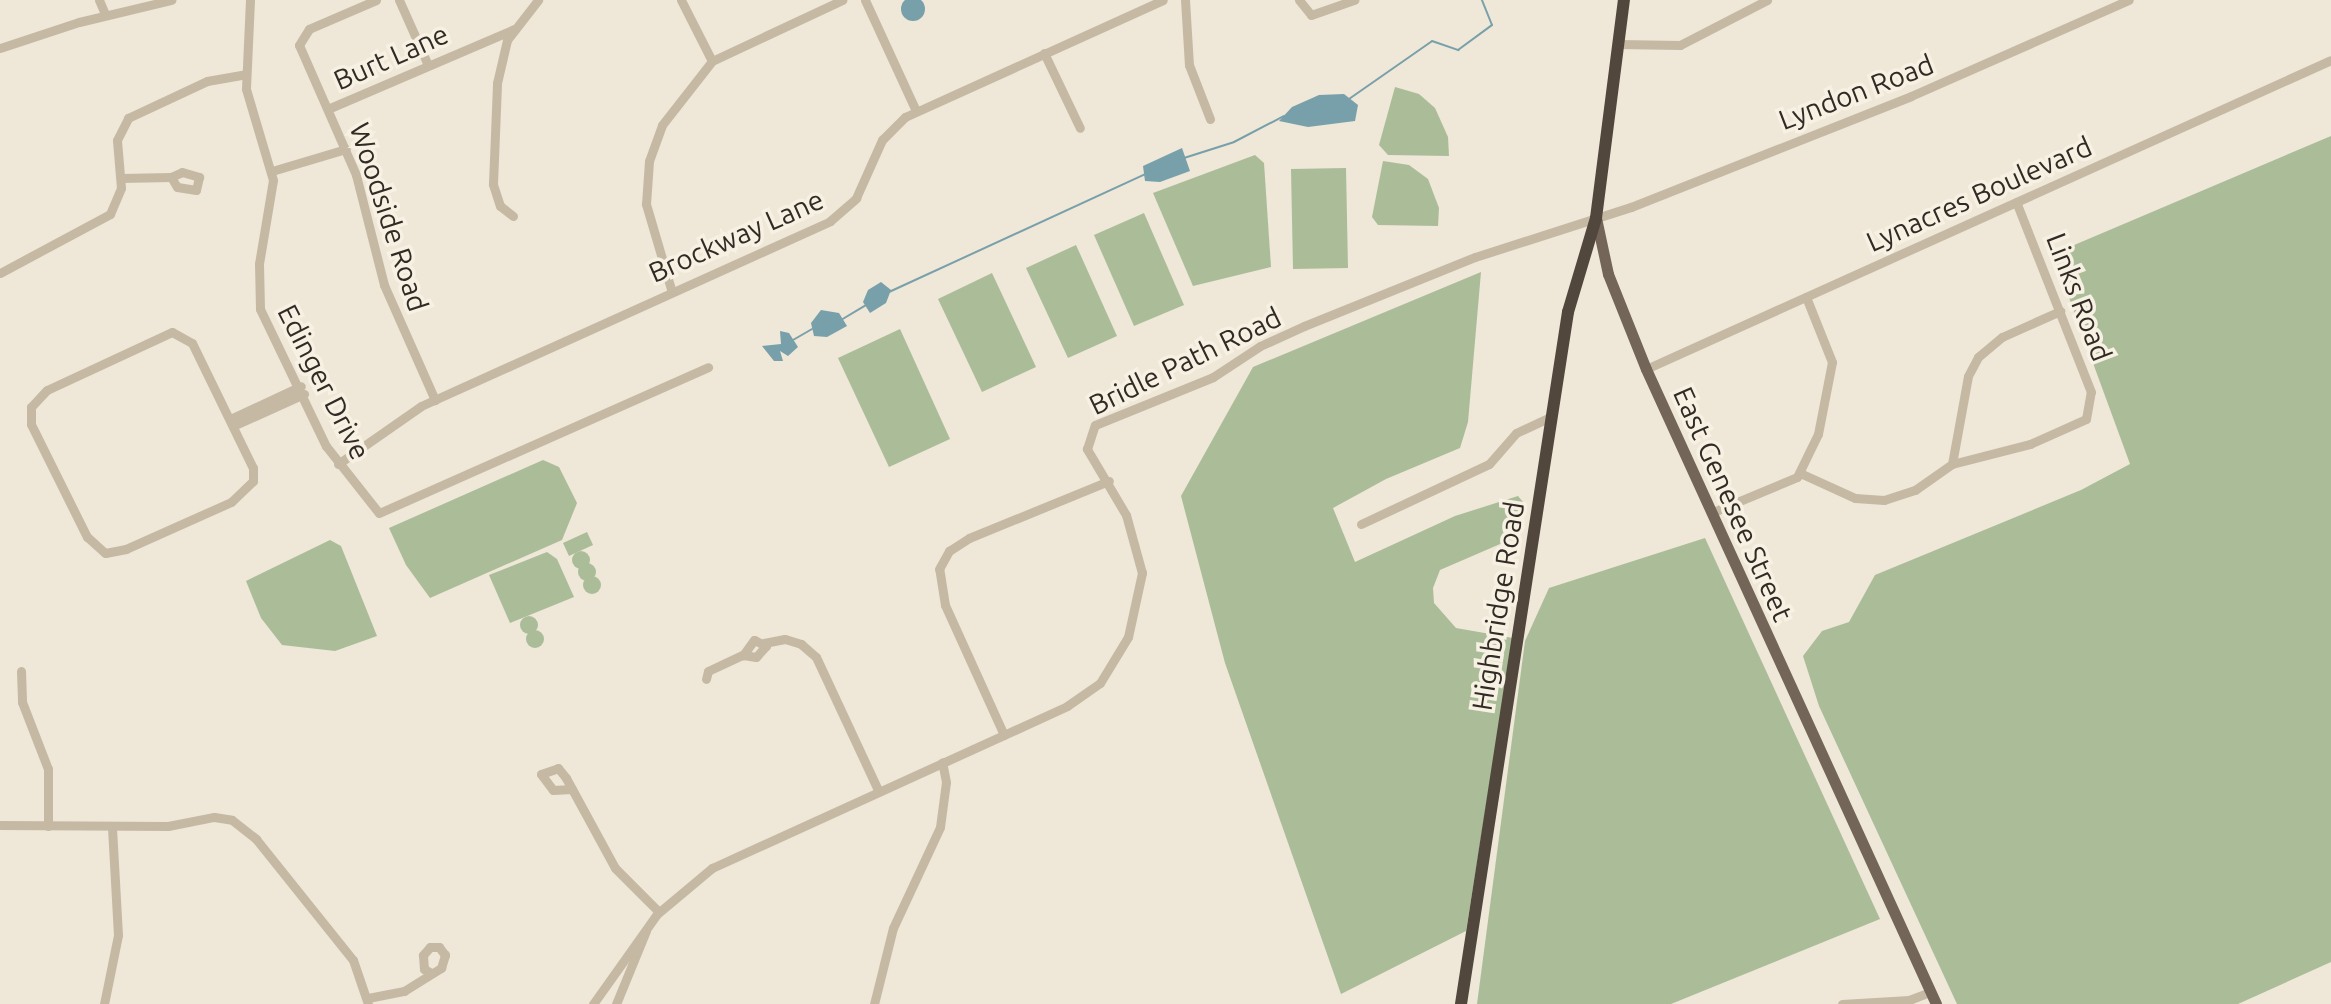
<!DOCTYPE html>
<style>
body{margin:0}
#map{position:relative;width:2331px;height:1004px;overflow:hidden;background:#efe7d7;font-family:Ubuntu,sans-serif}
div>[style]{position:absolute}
.green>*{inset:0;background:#aabd98}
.round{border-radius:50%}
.water>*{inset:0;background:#78a0aa}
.stream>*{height:2px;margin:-1px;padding:0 1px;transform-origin:1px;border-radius:1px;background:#78a0aa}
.minor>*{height:9px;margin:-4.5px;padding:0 4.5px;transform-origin:4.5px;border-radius:4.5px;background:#c6b9a4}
.major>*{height:11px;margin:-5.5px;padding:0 5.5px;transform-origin:5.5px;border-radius:5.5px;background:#736557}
.highway>*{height:12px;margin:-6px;padding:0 6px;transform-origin:6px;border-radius:6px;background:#52473d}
span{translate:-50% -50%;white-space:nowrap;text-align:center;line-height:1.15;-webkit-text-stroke:7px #f7f1e3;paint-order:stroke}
.street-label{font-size:28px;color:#322b25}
</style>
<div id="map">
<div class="green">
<div style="clip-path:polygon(1395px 87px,1419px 94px,1435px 108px,1448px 137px,1449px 156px,1388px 155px,1379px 145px)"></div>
<div style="clip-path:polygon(2331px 136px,2331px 962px,2238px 1004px,1957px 1004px,1819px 706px,1803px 656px,1822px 631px,1849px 622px,1875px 575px,2081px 490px,2130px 464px,2053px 254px)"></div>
<div style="clip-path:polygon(1255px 155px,1264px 163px,1271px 267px,1193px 286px,1153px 193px)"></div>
<div style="clip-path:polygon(1383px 161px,1409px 165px,1428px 179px,1439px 208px,1438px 226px,1378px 225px,1372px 217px)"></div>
<div style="clip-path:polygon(1346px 168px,1348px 268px,1293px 269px,1291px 169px)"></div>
<div style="clip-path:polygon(1144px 213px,1184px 305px,1134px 326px,1094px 235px)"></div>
<div style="clip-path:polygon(1076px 245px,1117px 336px,1068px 358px,1026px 268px)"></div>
<div style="clip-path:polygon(1481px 272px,1468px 422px,1460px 448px,1386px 479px,1333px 508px,1355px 562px,1455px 516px,1518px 496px,1523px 502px,1514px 538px,1440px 570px,1433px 588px,1434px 603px,1456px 628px,1513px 638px,1466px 931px,1341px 994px,1225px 663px,1181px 496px,1253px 367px)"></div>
<div style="clip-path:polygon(992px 273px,1036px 367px,982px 392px,938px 299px)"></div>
<div style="clip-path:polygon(900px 329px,950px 439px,889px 467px,838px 358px)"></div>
<div style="clip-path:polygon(543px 460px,559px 467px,577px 503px,562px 540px,430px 598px,406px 565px,389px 528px)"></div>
<div style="clip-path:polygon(587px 532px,593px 545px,569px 556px,563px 543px)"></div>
<div style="clip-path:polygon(1705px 538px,1880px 919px,1671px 1004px,1477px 1004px,1525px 641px,1549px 588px)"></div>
<div style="clip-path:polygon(330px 540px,341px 546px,377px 636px,335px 651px,282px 645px,261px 618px,246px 581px)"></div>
<div class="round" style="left:572px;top:551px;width:18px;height:18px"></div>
<div style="clip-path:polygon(547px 552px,557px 559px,574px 597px,510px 623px,489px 575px)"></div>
<div class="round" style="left:578px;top:563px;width:18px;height:18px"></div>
<div class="round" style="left:583px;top:576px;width:18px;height:18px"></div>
<div class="round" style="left:520px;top:616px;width:18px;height:18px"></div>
<div class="round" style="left:526px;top:630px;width:18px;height:18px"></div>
</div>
<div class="water">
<div class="round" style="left:901px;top:-3px;width:24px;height:24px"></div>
<div style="clip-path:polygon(1344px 94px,1358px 105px,1355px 121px,1308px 127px,1279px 121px,1292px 107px,1319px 95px)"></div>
<div style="clip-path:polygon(1182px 148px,1190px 171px,1160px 182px,1145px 181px,1143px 166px)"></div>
<div style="clip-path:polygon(881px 282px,891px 290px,886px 303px,870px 313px,863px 302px,868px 290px)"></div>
<div style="clip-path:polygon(821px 310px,839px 313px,847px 326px,827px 337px,814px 336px,811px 323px)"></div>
<div style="clip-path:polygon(780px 331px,789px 333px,798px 347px,788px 356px,780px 351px,783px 361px,774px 361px,762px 346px,781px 344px)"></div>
</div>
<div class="stream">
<div style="left:1349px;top:99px;width:101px;rotate:-34.9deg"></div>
<div style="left:1432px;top:41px;width:28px;rotate:19deg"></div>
<div style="left:1458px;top:50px;width:42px;rotate:-36.3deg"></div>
<div style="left:1492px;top:25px;width:27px;rotate:-112deg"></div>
<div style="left:1184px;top:158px;width:52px;rotate:-17.7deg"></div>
<div style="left:1234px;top:142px;width:56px;rotate:-27.5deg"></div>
<div style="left:889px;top:292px;width:282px;rotate:-24.7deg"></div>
<div style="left:841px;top:320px;width:29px;rotate:-31deg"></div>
<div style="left:793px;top:340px;width:22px;rotate:-30deg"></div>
</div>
<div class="minor">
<div style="left:99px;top:0;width:15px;rotate:67deg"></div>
<div style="left:250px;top:0;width:89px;rotate:92.6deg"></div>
<div style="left:246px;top:89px;width:95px;rotate:73.5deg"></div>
<div style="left:273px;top:180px;width:85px;rotate:99.5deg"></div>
<div style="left:259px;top:264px;width:45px;rotate:88.7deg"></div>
<div style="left:260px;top:309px;width:152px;rotate:64.3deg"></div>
<div style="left:326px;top:446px;width:85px;rotate:51.7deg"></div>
<div style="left:379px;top:513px;width:360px;rotate:-23.9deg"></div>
<div style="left:376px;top:0;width:73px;rotate:156.6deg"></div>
<div style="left:309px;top:29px;width:19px;rotate:122deg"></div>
<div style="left:299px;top:45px;width:142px;rotate:66.3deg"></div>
<div style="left:356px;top:175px;width:114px;rotate:75.7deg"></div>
<div style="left:384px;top:285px;width:126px;rotate:66.1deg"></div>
<div style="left:399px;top:0;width:71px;rotate:66deg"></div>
<div style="left:681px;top:0;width:68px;rotate:63.1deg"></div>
<div style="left:865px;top:0;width:122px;rotate:65.3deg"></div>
<div style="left:1185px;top:0;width:65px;rotate:86.5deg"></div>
<div style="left:1189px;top:65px;width:58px;rotate:68.7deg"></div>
<div style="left:1299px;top:0;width:19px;rotate:51deg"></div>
<div style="left:1311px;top:15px;width:46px;rotate:-19.2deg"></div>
<div style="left:1618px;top:44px;width:62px;rotate:0.9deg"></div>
<div style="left:1680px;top:45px;width:98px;rotate:-27.3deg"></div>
<div style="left:0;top:48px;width:83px;rotate:-18.2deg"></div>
<div style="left:79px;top:22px;width:95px;rotate:-13.4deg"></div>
<div style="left:1044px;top:53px;width:83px;rotate:64.4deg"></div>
<div style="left:330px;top:108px;width:200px;rotate:-23.2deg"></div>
<div style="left:272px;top:171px;width:77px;rotate:-16.6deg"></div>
<div style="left:182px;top:172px;width:18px;rotate:16deg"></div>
<div style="left:199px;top:177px;width:13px;rotate:103deg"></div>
<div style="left:196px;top:190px;width:19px;rotate:-171deg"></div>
<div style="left:177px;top:187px;width:12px;rotate:-121deg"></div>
<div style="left:171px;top:177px;width:12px;rotate:-24deg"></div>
<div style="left:121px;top:178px;width:50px;rotate:-1.1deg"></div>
<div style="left:513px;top:216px;width:16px;rotate:-142deg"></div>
<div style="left:500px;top:206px;width:23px;rotate:-108deg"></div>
<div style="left:493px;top:184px;width:101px;rotate:-87.7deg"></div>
<div style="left:497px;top:83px;width:44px;rotate:-76.9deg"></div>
<div style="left:507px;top:40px;width:51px;rotate:-52.2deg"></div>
<div style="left:0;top:273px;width:125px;rotate:-28.2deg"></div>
<div style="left:110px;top:214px;width:28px;rotate:-67deg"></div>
<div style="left:121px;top:188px;width:48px;rotate:-94.8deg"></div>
<div style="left:117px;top:140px;width:25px;rotate:-63deg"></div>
<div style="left:128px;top:118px;width:87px;rotate:-25.1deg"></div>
<div style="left:207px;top:81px;width:39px;rotate:-10deg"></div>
<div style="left:671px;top:289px;width:89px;rotate:-106.4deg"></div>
<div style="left:646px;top:204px;width:43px;rotate:-86deg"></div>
<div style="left:649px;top:161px;width:38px;rotate:-70deg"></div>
<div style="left:662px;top:125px;width:81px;rotate:-52deg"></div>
<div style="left:712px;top:61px;width:144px;rotate:-25.1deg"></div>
<div style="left:172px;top:332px;width:23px;rotate:29deg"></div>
<div style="left:192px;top:343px;width:139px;rotate:64deg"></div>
<div style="left:253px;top:468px;width:13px;rotate:90deg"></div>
<div style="left:253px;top:481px;width:30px;rotate:136deg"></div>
<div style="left:231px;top:502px;width:115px;rotate:155.9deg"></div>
<div style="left:126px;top:549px;width:21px;rotate:169deg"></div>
<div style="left:105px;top:553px;width:24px;rotate:-138deg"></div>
<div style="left:87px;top:537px;width:126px;rotate:-116.4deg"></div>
<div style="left:31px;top:424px;width:17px;rotate:-90deg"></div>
<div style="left:31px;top:407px;width:23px;rotate:-47deg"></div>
<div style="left:47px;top:390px;width:138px;rotate:-24.9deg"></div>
<div style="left:1646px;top:369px;width:751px;rotate:-24.28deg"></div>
<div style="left:230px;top:419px;width:78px;rotate:-24.9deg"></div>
<div style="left:233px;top:426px;width:78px;rotate:-24.3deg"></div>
<div style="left:338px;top:464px;width:101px;rotate:-34.9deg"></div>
<div style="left:421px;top:406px;width:449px;rotate:-24.3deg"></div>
<div style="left:830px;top:221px;width:35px;rotate:-41deg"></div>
<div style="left:856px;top:198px;width:64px;rotate:-65.9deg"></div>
<div style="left:882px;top:140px;width:33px;rotate:-45deg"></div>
<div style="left:905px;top:117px;width:283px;rotate:-24.4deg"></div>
<div style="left:1952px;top:464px;width:89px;rotate:-79.7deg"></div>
<div style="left:1968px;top:376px;width:21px;rotate:-62deg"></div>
<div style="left:1978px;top:357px;width:31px;rotate:-40deg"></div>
<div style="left:2002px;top:337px;width:64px;rotate:-24.1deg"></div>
<div style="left:1800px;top:473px;width:60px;rotate:24.4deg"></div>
<div style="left:1855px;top:498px;width:29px;rotate:4deg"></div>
<div style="left:1884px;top:500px;width:33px;rotate:-18deg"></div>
<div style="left:1915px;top:490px;width:45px;rotate:-35.1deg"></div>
<div style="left:1952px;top:464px;width:81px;rotate:-14.4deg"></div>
<div style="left:2030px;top:444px;width:61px;rotate:-24.1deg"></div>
<div style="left:2086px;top:419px;width:27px;rotate:-80deg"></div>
<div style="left:2091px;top:392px;width:204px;rotate:-111.5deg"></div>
<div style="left:1711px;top:513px;width:93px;rotate:-22.7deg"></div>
<div style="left:1797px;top:477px;width:48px;rotate:-64deg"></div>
<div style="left:1818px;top:434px;width:73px;rotate:-79deg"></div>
<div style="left:1832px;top:362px;width:70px;rotate:-111.8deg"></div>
<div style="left:1361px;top:524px;width:141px;rotate:-25.1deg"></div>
<div style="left:1489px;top:464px;width:41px;rotate:-48.9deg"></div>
<div style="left:1516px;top:433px;width:40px;rotate:-25deg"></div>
<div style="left:764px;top:643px;width:21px;rotate:-11deg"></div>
<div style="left:785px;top:639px;width:17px;rotate:17deg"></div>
<div style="left:801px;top:644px;width:20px;rotate:41deg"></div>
<div style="left:816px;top:657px;width:147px;rotate:65deg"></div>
<div style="left:21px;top:671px;width:31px;rotate:88deg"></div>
<div style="left:22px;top:702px;width:72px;rotate:68.8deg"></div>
<div style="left:48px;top:769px;width:57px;rotate:90deg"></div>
<div style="left:706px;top:679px;width:8px;rotate:-76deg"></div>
<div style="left:708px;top:671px;width:38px;rotate:-25deg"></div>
<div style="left:743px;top:655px;width:13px;rotate:9deg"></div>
<div style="left:756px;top:657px;width:15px;rotate:-48deg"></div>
<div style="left:766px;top:646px;width:13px;rotate:-153deg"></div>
<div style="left:754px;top:640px;width:19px;rotate:126deg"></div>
<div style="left:1004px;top:735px;width:143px;rotate:-114.4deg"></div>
<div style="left:945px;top:605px;width:36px;rotate:-99deg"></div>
<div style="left:939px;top:569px;width:21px;rotate:-61deg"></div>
<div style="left:949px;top:551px;width:24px;rotate:-33deg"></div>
<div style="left:969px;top:538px;width:151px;rotate:-22.2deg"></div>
<div style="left:572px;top:789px;width:19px;rotate:177deg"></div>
<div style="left:553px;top:790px;width:20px;rotate:-127deg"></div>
<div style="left:541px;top:774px;width:18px;rotate:-19deg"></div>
<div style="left:558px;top:768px;width:13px;rotate:51deg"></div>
<div style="left:566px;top:778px;width:102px;rotate:61.4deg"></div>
<div style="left:615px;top:868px;width:62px;rotate:45deg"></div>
<div style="left:0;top:825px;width:168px;rotate:0.3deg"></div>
<div style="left:168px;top:826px;width:47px;rotate:-11.1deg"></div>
<div style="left:214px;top:817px;width:18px;rotate:9deg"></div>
<div style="left:232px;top:820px;width:31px;rotate:38deg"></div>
<div style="left:256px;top:839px;width:155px;rotate:51.3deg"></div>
<div style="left:353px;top:960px;width:46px;rotate:71.2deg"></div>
<div style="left:368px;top:998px;width:37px;rotate:-11deg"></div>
<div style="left:404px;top:991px;width:44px;rotate:-31.9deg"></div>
<div style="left:441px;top:968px;width:14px;rotate:-73deg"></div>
<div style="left:445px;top:955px;width:10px;rotate:-127deg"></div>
<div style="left:439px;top:947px;width:9px;rotate:180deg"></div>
<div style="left:430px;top:947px;width:11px;rotate:131deg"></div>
<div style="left:423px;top:955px;width:14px;rotate:86deg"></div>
<div style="left:424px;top:969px;width:8px;rotate:30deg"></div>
<div style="left:104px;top:1004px;width:70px;rotate:-78.5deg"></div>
<div style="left:118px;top:935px;width:108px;rotate:-93.2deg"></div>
<div style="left:593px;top:1004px;width:110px;rotate:-54.6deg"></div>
<div style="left:657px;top:914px;width:72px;rotate:-39.9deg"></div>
<div style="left:712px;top:868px;width:390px;rotate:-24.5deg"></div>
<div style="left:1067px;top:706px;width:40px;rotate:-34.9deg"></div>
<div style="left:1100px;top:683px;width:54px;rotate:-58.7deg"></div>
<div style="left:1128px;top:637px;width:66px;rotate:-77.7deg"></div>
<div style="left:1142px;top:573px;width:60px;rotate:-105.4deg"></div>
<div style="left:1126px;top:515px;width:77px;rotate:-120.6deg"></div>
<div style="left:1087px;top:449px;width:25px;rotate:-72deg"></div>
<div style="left:1095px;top:425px;width:127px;rotate:-22.1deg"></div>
<div style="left:1213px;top:377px;width:56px;rotate:-33.4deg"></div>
<div style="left:1260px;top:346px;width:48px;rotate:-24.4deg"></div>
<div style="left:1304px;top:326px;width:184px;rotate:-22deg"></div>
<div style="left:1475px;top:257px;width:164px;rotate:-17.8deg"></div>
<div style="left:1631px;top:207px;width:301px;rotate:-21.6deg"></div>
<div style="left:1911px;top:96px;width:238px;rotate:-23.8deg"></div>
<div style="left:616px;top:1004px;width:79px;rotate:-67.7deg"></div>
<div style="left:874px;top:1004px;width:78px;rotate:-76deg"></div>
<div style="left:893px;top:928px;width:111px;rotate:-65deg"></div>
<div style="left:940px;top:827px;width:45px;rotate:-82.4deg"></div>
<div style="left:946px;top:782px;width:20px;rotate:-101deg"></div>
<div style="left:1842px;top:1004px;width:67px;rotate:-3.4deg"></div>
<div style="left:1909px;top:1000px;width:22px;rotate:-21deg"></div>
</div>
<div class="major">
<div style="left:1596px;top:218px;width:57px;rotate:77.9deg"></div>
<div style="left:1608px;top:274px;width:102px;rotate:68.2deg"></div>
<div style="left:1646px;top:369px;width:698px;rotate:65.45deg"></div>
</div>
<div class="highway">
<div style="left:1461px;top:1004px;width:700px;rotate:-81.21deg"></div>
<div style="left:1568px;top:312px;width:98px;rotate:-73.4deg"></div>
<div style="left:1596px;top:218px;width:220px;rotate:-82.7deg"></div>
</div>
<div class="street-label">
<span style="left:391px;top:57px;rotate:-24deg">Burt Lane</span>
<span style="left:1856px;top:92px;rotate:-21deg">Lyndon Road</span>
<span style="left:1979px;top:194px;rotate:-24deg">Lynacres Boulevard</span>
<span style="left:389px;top:217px;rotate:72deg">Woodside Road</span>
<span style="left:736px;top:236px;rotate:-24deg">Brockway Lane</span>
<span style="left:2079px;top:297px;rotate:69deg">Links Road</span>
<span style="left:1185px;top:361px;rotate:-26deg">Bridle Path Road</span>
<span style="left:324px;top:382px;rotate:63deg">Edinger Drive</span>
<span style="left:1733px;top:504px;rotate:66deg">East Genesee Street</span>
<span style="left:1498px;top:606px;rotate:-81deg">Highbridge Road</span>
</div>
</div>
